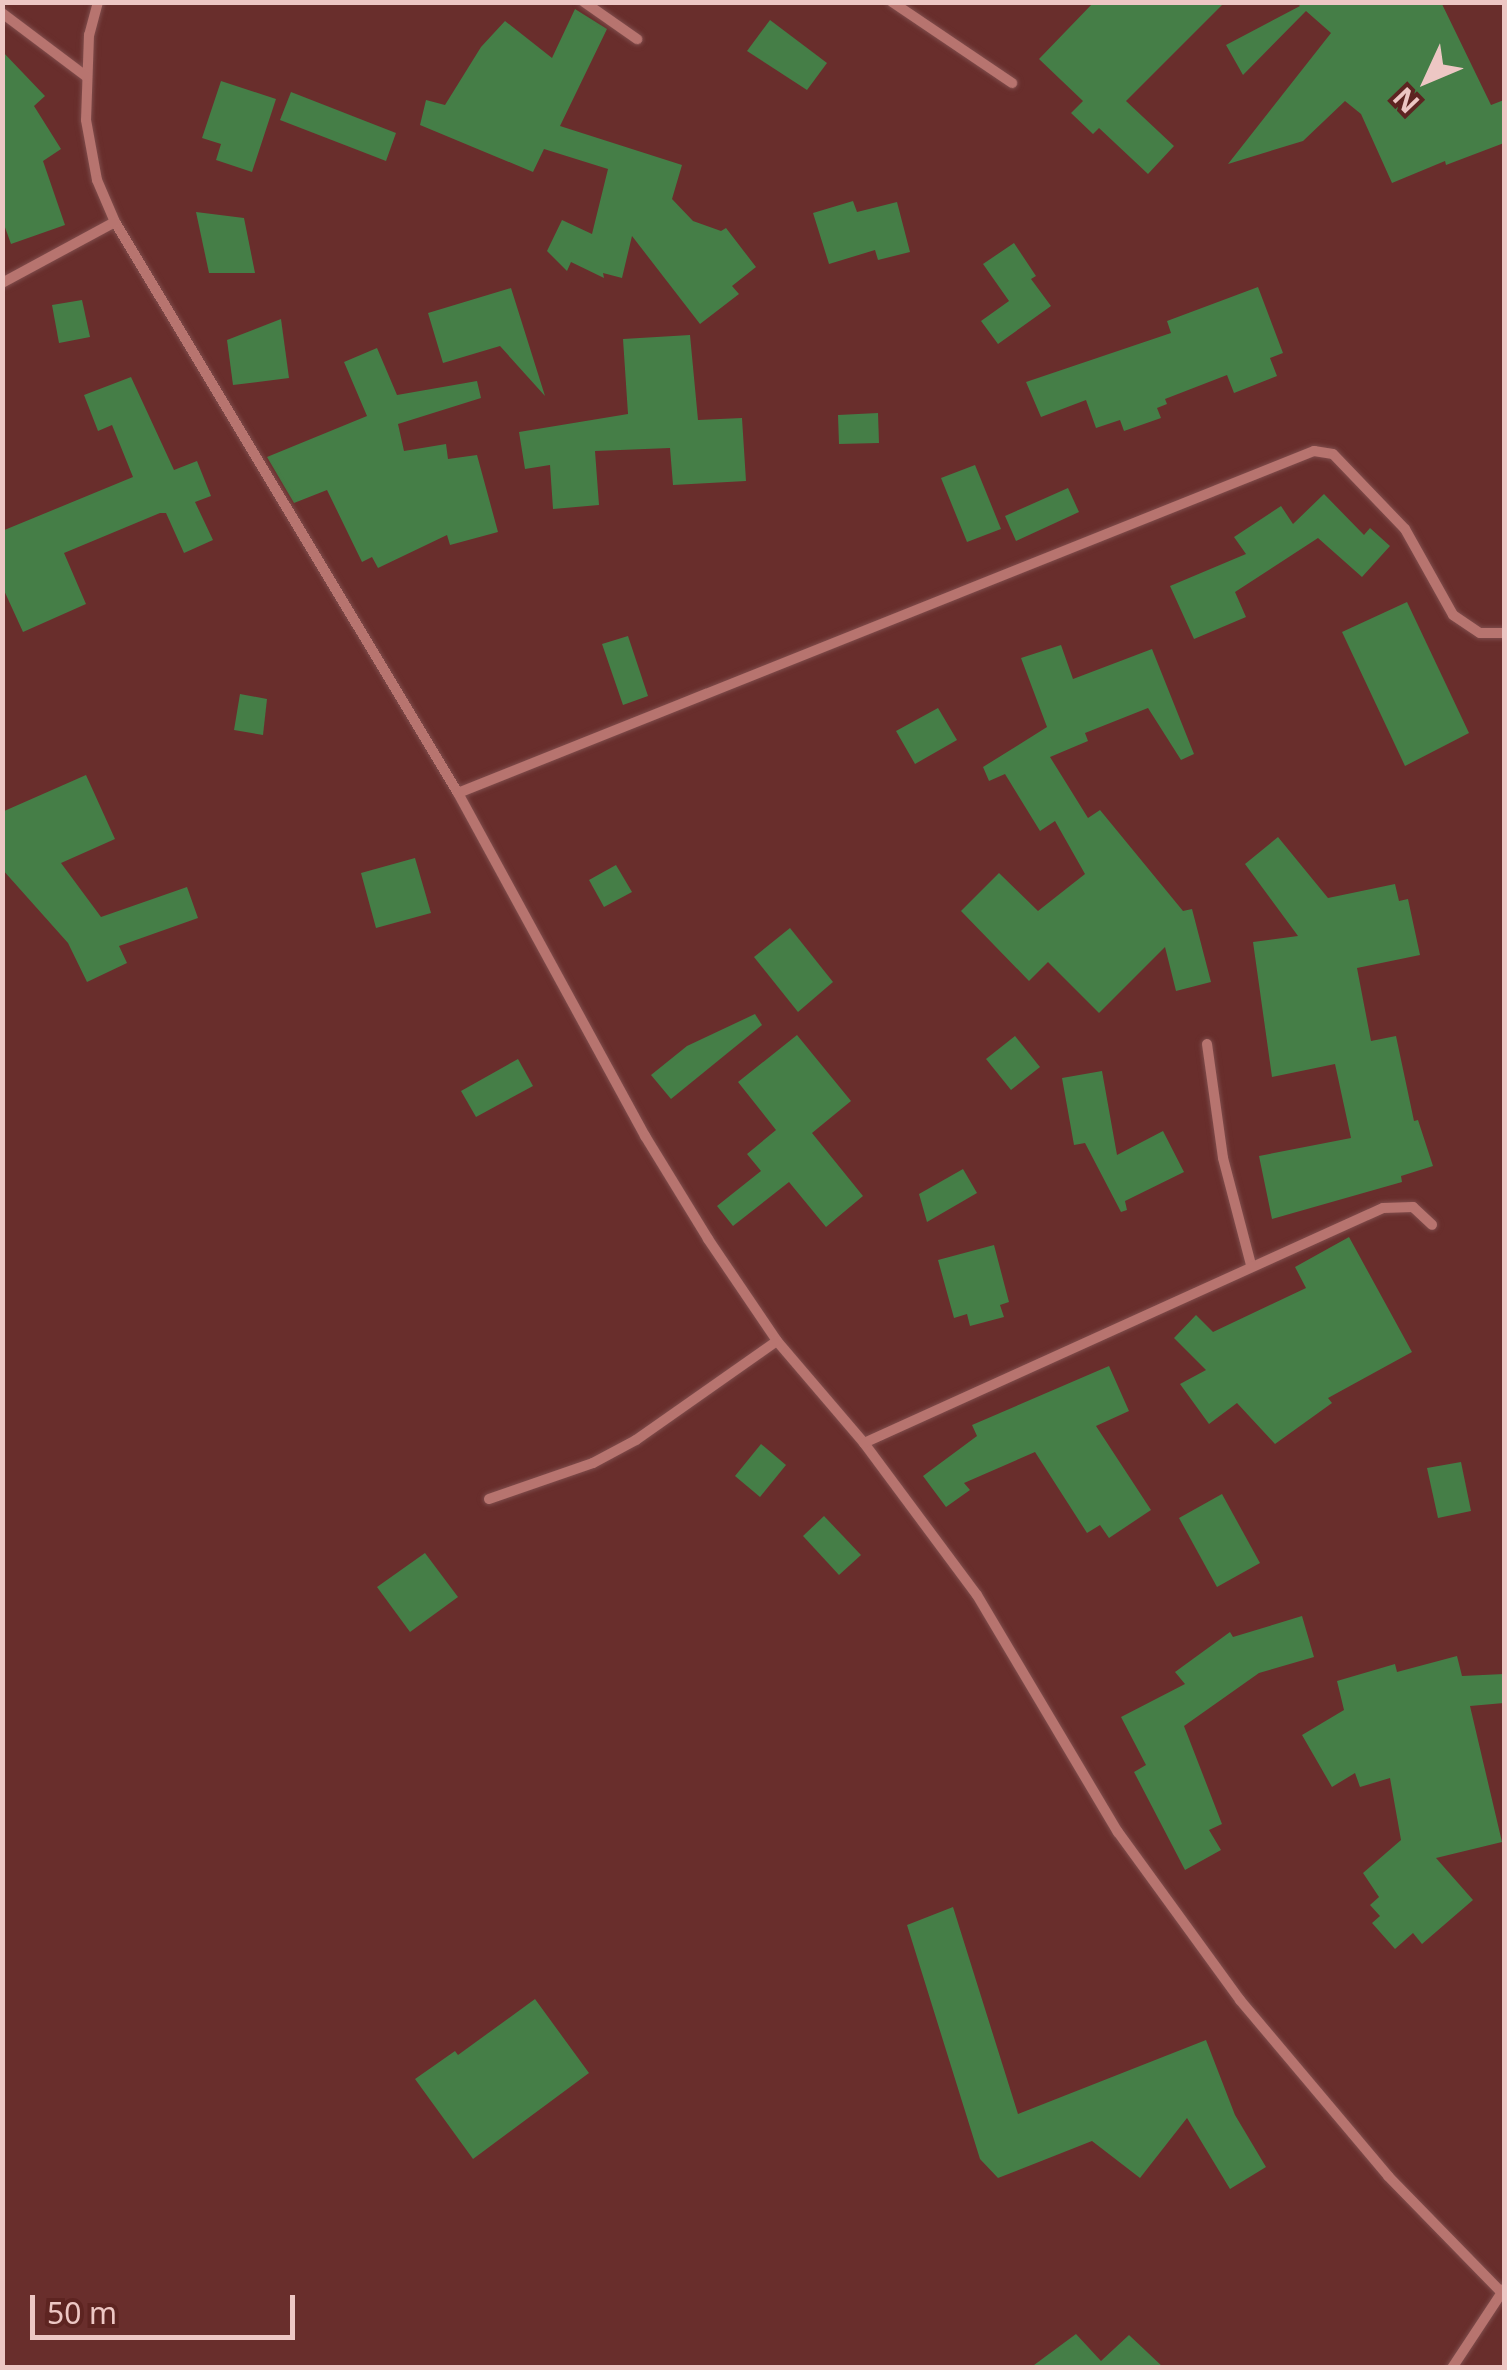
<!DOCTYPE html>
<style>
body{margin:0}
#map{position:relative;width:1507px;height:2370px;overflow:hidden;background:#692e2c;font-family:"Noto Sans",sans-serif}
div>[style]{position:absolute}
.building>*{inset:0;background:#457e47}
.roads{filter:drop-shadow(0 0 2px #7f4d4c) drop-shadow(0 0 2px #7f4d4c)}
.street>*{height:10px;margin:-5px;padding:0 5px;transform-origin:5px;border-radius:5px;background:#b7746f}
span{translate:-50% -50%;white-space:nowrap;text-align:center;line-height:1.15;-webkit-text-stroke:9px #5d2421;paint-order:stroke}
.frame{position:absolute;inset:0;border:5px solid #edc7c4;pointer-events:none}
.north{position:absolute;left:1377px;top:30px;width:100px;height:100px;-webkit-text-stroke:8px #5d2421;paint-order:stroke;rotate:226deg;font-size:28px;font-weight:700;line-height:40px;text-align:center;color:#edc7c4}
.north::after{content:'';display:block;margin:auto;width:35px;height:45px;background:#edc7c4;clip-path:polygon(50% 0,100% 100%,50% 72%,0 100%)}
.scale{position:absolute;left:30px;top:2295px;width:265px;height:45px;box-sizing:border-box;border:5px solid #edc7c4;border-top:0;padding-left:12px;font-size:30px;line-height:35px;white-space:nowrap;color:#edc7c4;-webkit-text-stroke:8px #5d2421;paint-order:stroke}
</style>
<div id="map">
<div class="building">
<div style="clip-path:polygon(1094px 2px,1225px 2px,1126px 101px,1174px 146px,1148px 174px,1099px 128px,1093px 134px,1071px 113px,1083px 101px,1039px 59px)"></div>
<div style="clip-path:polygon(1296px 2px,1441px 2px,1491px 105px,1504px 100px,1504px 143px,1446px 165px,1445px 161px,1392px 183px,1361px 114px,1345px 101px,1303px 141px,1228px 164px,1331px 33px,1306px 11px,1243px 75px,1226px 45px,1300px 6px)"></div>
<div style="clip-path:polygon(575px 9px,607px 29px,560px 126px,682px 165px,672px 199px,693px 221px,721px 231px,726px 228px,756px 267px,732px 286px,739px 294px,700px 324px,632px 236px,622px 278px,603px 273px,604px 278px,571px 262px,567px 271px,547px 251px,562px 220px,592px 234px,608px 169px,544px 149px,533px 172px,420px 125px,426px 100px,445px 105px,481px 47px,505px 21px,552px 58px)"></div>
<div style="clip-path:polygon(770px 20px,827px 63px,807px 90px,747px 51px)"></div>
<div style="clip-path:polygon(2px 51px,45px 96px,34px 106px,61px 149px,43px 161px,65px 225px,11px 244px,2px 219px)"></div>
<div style="clip-path:polygon(221px 81px,276px 99px,252px 172px,216px 160px,221px 144px,202px 138px)"></div>
<div style="clip-path:polygon(291px 92px,396px 133px,386px 161px,280px 120px)"></div>
<div style="clip-path:polygon(853px 201px,857px 212px,897px 202px,910px 252px,878px 260px,875px 250px,829px 264px,813px 213px)"></div>
<div style="clip-path:polygon(196px 212px,244px 218px,255px 273px,209px 273px)"></div>
<div style="clip-path:polygon(1014px 243px,1036px 276px,1031px 279px,1051px 306px,998px 344px,981px 321px,1009px 301px,983px 264px)"></div>
<div style="clip-path:polygon(1258px 287px,1283px 353px,1270px 358px,1277px 376px,1234px 393px,1227px 375px,1165px 399px,1167px 404px,1157px 408px,1161px 418px,1124px 431px,1120px 420px,1096px 428px,1086px 400px,1041px 417px,1026px 382px,1171px 333px,1167px 321px)"></div>
<div style="clip-path:polygon(511px 288px,545px 396px,500px 346px,443px 363px,428px 313px)"></div>
<div style="clip-path:polygon(82px 300px,90px 337px,59px 343px,52px 305px)"></div>
<div style="clip-path:polygon(281px 319px,289px 378px,233px 385px,227px 340px)"></div>
<div style="clip-path:polygon(690px 335px,698px 420px,742px 418px,746px 481px,673px 485px,670px 448px,595px 451px,599px 505px,553px 509px,550px 465px,525px 469px,519px 432px,628px 414px,623px 339px)"></div>
<div style="clip-path:polygon(377px 348px,397px 395px,477px 381px,481px 398px,398px 424px,404px 451px,446px 444px,448px 459px,477px 455px,498px 532px,450px 545px,447px 535px,378px 568px,372px 557px,362px 562px,327px 490px,294px 503px,267px 457px,367px 416px,344px 362px)"></div>
<div style="clip-path:polygon(131px 377px,174px 470px,197px 461px,211px 496px,195px 502px,213px 540px,184px 553px,166px 513px,160px 513px,64px 553px,86px 604px,23px 632px,2px 586px,2px 531px,133px 477px,112px 425px,98px 431px,84px 395px)"></div>
<div style="clip-path:polygon(878px 413px,879px 443px,839px 444px,838px 415px)"></div>
<div style="clip-path:polygon(975px 465px,1001px 529px,967px 542px,941px 478px)"></div>
<div style="clip-path:polygon(1068px 488px,1079px 512px,1016px 541px,1005px 516px)"></div>
<div style="clip-path:polygon(1324px 494px,1364px 535px,1370px 528px,1390px 546px,1362px 577px,1318px 538px,1235px 592px,1246px 617px,1194px 639px,1170px 586px,1246px 554px,1234px 537px,1281px 506px,1293px 524px)"></div>
<div style="clip-path:polygon(1407px 602px,1469px 733px,1405px 766px,1342px 632px)"></div>
<div style="clip-path:polygon(628px 636px,648px 696px,623px 705px,602px 644px)"></div>
<div style="clip-path:polygon(1061px 645px,1073px 679px,1152px 649px,1194px 754px,1181px 760px,1148px 708px,1085px 733px,1088px 741px,1050px 757px,1088px 818px,1100px 810px,1183px 911px,1192px 909px,1211px 982px,1176px 991px,1165px 947px,1099px 1013px,1048px 962px,1029px 981px,961px 911px,999px 873px,1038px 911px,1085px 874px,1055px 821px,1040px 831px,1005px 774px,989px 781px,983px 767px,1047px 727px,1021px 658px)"></div>
<div style="clip-path:polygon(240px 694px,267px 699px,263px 735px,234px 730px)"></div>
<div style="clip-path:polygon(938px 708px,957px 740px,915px 764px,896px 731px)"></div>
<div style="clip-path:polygon(86px 775px,115px 839px,61px 863px,101px 917px,187px 887px,198px 918px,119px 946px,127px 963px,87px 982px,68px 943px,2px 869px,2px 812px)"></div>
<div style="clip-path:polygon(1278px 837px,1328px 898px,1395px 884px,1399px 901px,1408px 899px,1420px 955px,1357px 968px,1371px 1041px,1396px 1036px,1414px 1121px,1418px 1120px,1433px 1166px,1401px 1176px,1402px 1182px,1272px 1219px,1259px 1156px,1351px 1138px,1335px 1064px,1272px 1077px,1253px 942px,1298px 936px,1245px 864px)"></div>
<div style="clip-path:polygon(415px 858px,431px 913px,376px 928px,361px 873px)"></div>
<div style="clip-path:polygon(616px 865px,632px 892px,604px 907px,589px 880px)"></div>
<div style="clip-path:polygon(790px 928px,833px 982px,798px 1012px,754px 957px)"></div>
<div style="clip-path:polygon(755px 1014px,762px 1025px,671px 1099px,651px 1075px,687px 1046px)"></div>
<div style="clip-path:polygon(797px 1035px,851px 1101px,812px 1133px,863px 1196px,826px 1227px,789px 1182px,733px 1226px,717px 1206px,761px 1171px,747px 1154px,776px 1130px,738px 1082px)"></div>
<div style="clip-path:polygon(1015px 1036px,1040px 1067px,1011px 1090px,986px 1059px)"></div>
<div style="clip-path:polygon(518px 1059px,533px 1086px,476px 1117px,461px 1091px)"></div>
<div style="clip-path:polygon(1102px 1071px,1117px 1155px,1163px 1131px,1184px 1172px,1125px 1201px,1127px 1210px,1121px 1212px,1085px 1143px,1074px 1145px,1062px 1078px)"></div>
<div style="clip-path:polygon(963px 1169px,977px 1193px,927px 1222px,919px 1194px)"></div>
<div style="clip-path:polygon(1349px 1237px,1412px 1352px,1328px 1398px,1332px 1403px,1275px 1444px,1237px 1403px,1209px 1424px,1180px 1384px,1206px 1370px,1174px 1338px,1196px 1315px,1213px 1332px,1306px 1288px,1295px 1267px)"></div>
<div style="clip-path:polygon(994px 1245px,1009px 1302px,1000px 1305px,1004px 1317px,970px 1326px,967px 1314px,954px 1318px,938px 1260px)"></div>
<div style="clip-path:polygon(1109px 1366px,1129px 1411px,1096px 1426px,1151px 1510px,1109px 1538px,1100px 1525px,1087px 1533px,1035px 1452px,964px 1483px,970px 1490px,946px 1507px,923px 1476px,977px 1436px,972px 1425px)"></div>
<div style="clip-path:polygon(761px 1444px,786px 1465px,760px 1497px,735px 1476px)"></div>
<div style="clip-path:polygon(1461px 1462px,1471px 1511px,1438px 1518px,1427px 1468px)"></div>
<div style="clip-path:polygon(1222px 1494px,1260px 1563px,1217px 1587px,1179px 1518px)"></div>
<div style="clip-path:polygon(824px 1516px,861px 1555px,839px 1575px,803px 1536px)"></div>
<div style="clip-path:polygon(425px 1553px,458px 1597px,410px 1632px,377px 1587px)"></div>
<div style="clip-path:polygon(1302px 1616px,1314px 1657px,1259px 1673px,1184px 1726px,1222px 1824px,1209px 1830px,1221px 1850px,1185px 1870px,1134px 1772px,1146px 1765px,1121px 1717px,1185px 1684px,1175px 1672px,1230px 1632px,1233px 1637px)"></div>
<div style="clip-path:polygon(1457px 1656px,1462px 1676px,1504px 1674px,1504px 1703px,1470px 1706px,1502px 1842px,1436px 1858px,1473px 1900px,1422px 1944px,1413px 1933px,1395px 1949px,1372px 1923px,1380px 1916px,1370px 1905px,1379px 1897px,1363px 1873px,1401px 1840px,1390px 1778px,1360px 1787px,1355px 1773px,1332px 1787px,1302px 1735px,1344px 1710px,1337px 1681px,1395px 1664px,1397px 1672px)"></div>
<div style="clip-path:polygon(953px 1907px,1018px 2114px,1206px 2040px,1235px 2115px,1266px 2167px,1230px 2189px,1187px 2118px,1140px 2178px,1092px 2141px,998px 2178px,980px 2159px,907px 1925px)"></div>
<div style="clip-path:polygon(535px 1999px,589px 2073px,473px 2159px,415px 2079px,455px 2051px,458px 2055px)"></div>
<div style="clip-path:polygon(1076px 2334px,1101px 2361px,1129px 2335px,1164px 2368px,1030px 2368px)"></div>
</div>
<div class="roads">
<div class="street">
<div style="left:98px;top:2px;width:34px;rotate:105deg"></div>
<div style="left:89px;top:35px;width:85px;rotate:92deg"></div>
<div style="left:86px;top:120px;width:61px;rotate:79.6deg"></div>
<div style="left:97px;top:180px;width:46px;rotate:66.8deg"></div>
<div style="left:115px;top:222px;width:666px;rotate:59.01deg"></div>
<div style="left:458px;top:793px;width:391px;rotate:61.4deg"></div>
<div style="left:645px;top:1136px;width:121px;rotate:58.5deg"></div>
<div style="left:708px;top:1239px;width:123px;rotate:55.9deg"></div>
<div style="left:777px;top:1341px;width:134px;rotate:49.5deg"></div>
<div style="left:864px;top:1443px;width:189px;rotate:53.4deg"></div>
<div style="left:977px;top:1595px;width:276px;rotate:59.3deg"></div>
<div style="left:1118px;top:1832px;width:208px;rotate:54deg"></div>
<div style="left:1240px;top:2000px;width:230px;rotate:49.9deg"></div>
<div style="left:1388px;top:2176px;width:163px;rotate:45.7deg"></div>
<div style="left:584px;top:2px;width:65px;rotate:34.9deg"></div>
<div style="left:892px;top:2px;width:145px;rotate:34deg"></div>
<div style="left:2px;top:13px;width:106px;rotate:37deg"></div>
<div style="left:2px;top:283px;width:128px;rotate:-28.4deg"></div>
<div style="left:458px;top:793px;width:922px;rotate:-21.78deg"></div>
<div style="left:1314px;top:451px;width:19px;rotate:9deg"></div>
<div style="left:1333px;top:454px;width:104px;rotate:46.2deg"></div>
<div style="left:1405px;top:529px;width:98px;rotate:60.8deg"></div>
<div style="left:1453px;top:615px;width:32px;rotate:34deg"></div>
<div style="left:1480px;top:633px;width:24px"></div>
<div style="left:1207px;top:1044px;width:115px;rotate:82deg"></div>
<div style="left:1223px;top:1158px;width:111px;rotate:75.3deg"></div>
<div style="left:864px;top:1443px;width:570px;rotate:-24.36deg"></div>
<div style="left:1383px;top:1208px;width:30px;rotate:-2deg"></div>
<div style="left:1413px;top:1207px;width:26px;rotate:43deg"></div>
<div style="left:489px;top:1499px;width:110px;rotate:-19.1deg"></div>
<div style="left:593px;top:1463px;width:49px;rotate:-28.1deg"></div>
<div style="left:636px;top:1440px;width:172px;rotate:-35.1deg"></div>
<div style="left:1452px;top:2368px;width:95px;rotate:-56.6deg"></div>
</div>
</div>
<div class="frame"></div>
<div class="north">N</div>
<div class="scale">50 m</div>
</div>
